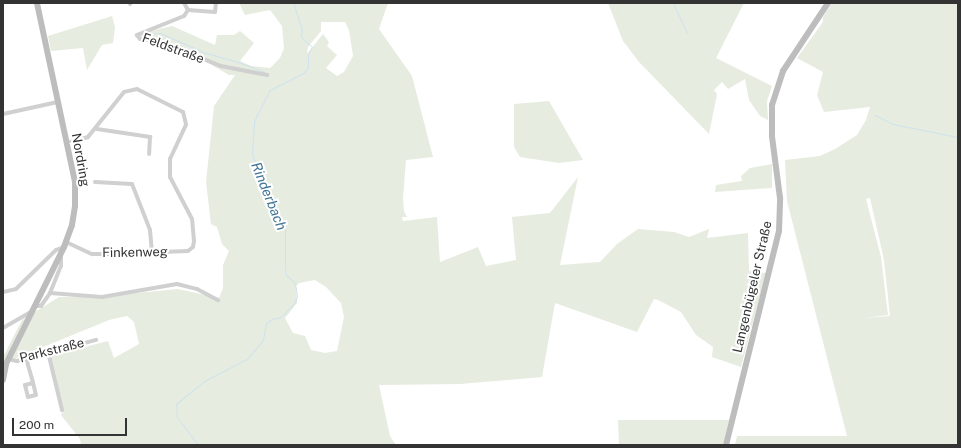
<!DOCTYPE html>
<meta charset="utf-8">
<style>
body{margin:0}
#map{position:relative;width:961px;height:448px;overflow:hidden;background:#fff;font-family:"Public Sans",sans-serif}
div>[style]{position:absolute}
.green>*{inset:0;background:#e6ecdf}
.stream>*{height:1px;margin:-0.5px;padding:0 0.5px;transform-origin:0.5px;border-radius:0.5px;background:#cfe2ee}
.street>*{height:4px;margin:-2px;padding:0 2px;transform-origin:2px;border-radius:2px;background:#d0d0d0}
.secondary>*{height:6px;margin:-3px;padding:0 3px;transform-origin:3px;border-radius:3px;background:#bdbdbd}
span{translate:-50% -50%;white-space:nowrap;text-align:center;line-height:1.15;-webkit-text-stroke:4px #fff;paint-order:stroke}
.street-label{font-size:13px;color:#333}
.water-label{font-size:14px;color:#3f7597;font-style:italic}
.frame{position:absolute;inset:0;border:4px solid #333;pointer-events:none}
.scale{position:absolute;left:12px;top:418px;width:115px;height:18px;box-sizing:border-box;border:2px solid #333;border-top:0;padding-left:5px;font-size:12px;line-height:14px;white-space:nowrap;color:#333;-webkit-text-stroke:3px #fff;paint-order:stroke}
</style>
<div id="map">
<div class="green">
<div style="clip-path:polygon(evenodd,239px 3px,388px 3px,379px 29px,412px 76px,433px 157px,406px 160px,403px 198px,404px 211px,407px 217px,402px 217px,403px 221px,437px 217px,440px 262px,478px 247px,486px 266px,516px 260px,512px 217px,550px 213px,578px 177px,560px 265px,600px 262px,617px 244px,638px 229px,674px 232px,689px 237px,709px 229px,707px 238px,748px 233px,749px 271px,766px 273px,741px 367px,712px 357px,713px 347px,696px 335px,681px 312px,658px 300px,654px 299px,637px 332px,555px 303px,542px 377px,460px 384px,379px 385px,390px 436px,396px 445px,81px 445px,80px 439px,61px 415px,64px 411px,50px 356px,108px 341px,114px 358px,139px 344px,134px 322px,127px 316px,109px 320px,19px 357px,3px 362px,3px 357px,22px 320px,59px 297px,94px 297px,178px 289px,219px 298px,223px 288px,223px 265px,229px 251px,222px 244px,217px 227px,211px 224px,206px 182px,214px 106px,235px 75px,229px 75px,203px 60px,159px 41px,140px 38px,142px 33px,172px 26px,215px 45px,217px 35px,234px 35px,240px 31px,254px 43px,240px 61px,251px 66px,270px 68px,280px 58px,284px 48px,282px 26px,270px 10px,245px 15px,239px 3px,321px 22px,345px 22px,349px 30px,353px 56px,344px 72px,337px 76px,326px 68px,337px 55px,327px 46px,329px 42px,323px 34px,307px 54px,308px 47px,321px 31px,321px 22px,239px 3px,315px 280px,326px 287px,341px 303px,344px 317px,337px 351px,325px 353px,311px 350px,305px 336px,293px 333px,285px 318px,297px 303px,296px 286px,299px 283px,315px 280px)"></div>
<div style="clip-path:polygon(608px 3px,744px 3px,716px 58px,772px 86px,767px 101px,768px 120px,760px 116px,749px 100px,745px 79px,728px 89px,722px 82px,714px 90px,717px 94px,709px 134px,639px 62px,623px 41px)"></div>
<div style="clip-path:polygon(evenodd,832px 3px,958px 3px,958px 445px,735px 445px,737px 436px,847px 436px,787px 201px,785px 160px,820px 156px,835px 149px,857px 135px,866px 120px,870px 107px,824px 112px,817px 95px,823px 72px,797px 58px,823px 22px,823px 17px,832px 3px,870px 198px,884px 260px,890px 316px,864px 318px,888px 315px,881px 257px,866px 199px,870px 198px)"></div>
<div style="clip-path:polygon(112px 16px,115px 27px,113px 43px,102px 45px,87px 70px,83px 48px,51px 51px,48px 36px)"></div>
<div style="clip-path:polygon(549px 101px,583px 160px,559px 163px,520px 157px,514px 147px,514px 104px)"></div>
<div style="clip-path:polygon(772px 164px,772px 188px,715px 192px,716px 185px,742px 181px,741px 176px,750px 168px)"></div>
<div style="clip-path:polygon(618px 420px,729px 420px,723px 445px,619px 445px)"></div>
</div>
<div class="stream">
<div style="left:673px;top:3px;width:33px;rotate:65deg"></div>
<div style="left:146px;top:34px;width:14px;rotate:-4deg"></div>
<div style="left:160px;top:33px;width:47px;rotate:23.8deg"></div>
<div style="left:203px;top:52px;width:40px;rotate:16deg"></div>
<div style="left:241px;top:63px;width:25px;rotate:21deg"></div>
<div style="left:875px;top:115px;width:20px;rotate:27deg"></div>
<div style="left:893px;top:124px;width:66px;rotate:11.3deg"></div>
<div style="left:198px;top:445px;width:35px;rotate:-127deg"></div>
<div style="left:177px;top:417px;width:13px;rotate:-94deg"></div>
<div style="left:176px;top:404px;width:36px;rotate:-39deg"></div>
<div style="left:204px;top:381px;width:48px;rotate:-27.1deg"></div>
<div style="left:247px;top:359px;width:25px;rotate:-50deg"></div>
<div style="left:263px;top:340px;width:17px;rotate:-80deg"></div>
<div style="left:266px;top:323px;width:7px;rotate:-34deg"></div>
<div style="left:272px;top:319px;width:9px;rotate:-13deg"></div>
<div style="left:281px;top:317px;width:21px;rotate:-47deg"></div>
<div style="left:295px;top:302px;width:6px;rotate:-72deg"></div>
<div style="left:297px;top:296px;width:13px;rotate:-99deg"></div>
<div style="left:295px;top:283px;width:12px;rotate:-138deg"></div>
<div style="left:286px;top:275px;width:7px;rotate:-98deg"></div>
<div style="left:285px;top:268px;width:38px;rotate:-90deg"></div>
<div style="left:285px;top:230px;width:54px;rotate:-116.6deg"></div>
<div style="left:261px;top:182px;width:30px;rotate:-107deg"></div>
<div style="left:252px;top:153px;width:32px;rotate:-86deg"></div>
<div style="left:254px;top:121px;width:35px;rotate:-63deg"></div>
<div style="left:270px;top:90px;width:38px;rotate:-27deg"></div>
<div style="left:304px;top:73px;width:7px;rotate:-56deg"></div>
<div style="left:308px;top:67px;width:13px;rotate:-90deg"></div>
<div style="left:308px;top:54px;width:8px;rotate:-60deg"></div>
<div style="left:312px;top:47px;width:15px;rotate:-138deg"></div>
<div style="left:301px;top:37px;width:7px;rotate:-82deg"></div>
<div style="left:302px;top:30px;width:28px;rotate:-108deg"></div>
</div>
<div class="street">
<div style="left:184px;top:3px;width:8px;rotate:60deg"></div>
<div style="left:188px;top:10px;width:7px;rotate:124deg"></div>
<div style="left:184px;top:16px;width:51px;rotate:158deg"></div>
<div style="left:137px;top:35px;width:5px;rotate:53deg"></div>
<div style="left:140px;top:39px;width:19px;rotate:6deg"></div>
<div style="left:159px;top:41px;width:67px;rotate:22deg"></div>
<div style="left:221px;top:66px;width:47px;rotate:11.1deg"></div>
<div style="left:130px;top:4px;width:1px;rotate:-45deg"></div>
<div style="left:188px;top:10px;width:27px;rotate:4deg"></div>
<div style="left:215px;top:12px;width:9px;rotate:-84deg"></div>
<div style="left:3px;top:114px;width:56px;rotate:-12.3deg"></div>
<div style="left:97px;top:129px;width:54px;rotate:8.6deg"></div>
<div style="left:150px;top:137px;width:17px;rotate:93deg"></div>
<div style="left:95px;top:182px;width:37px;rotate:3deg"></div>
<div style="left:132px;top:184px;width:49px;rotate:68.6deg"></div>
<div style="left:150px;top:230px;width:23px;rotate:85deg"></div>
<div style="left:66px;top:242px;width:29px;rotate:25deg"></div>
<div style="left:92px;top:254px;width:17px"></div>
<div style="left:109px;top:254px;width:79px;rotate:-2.2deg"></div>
<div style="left:188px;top:251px;width:6px;rotate:-39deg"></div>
<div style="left:193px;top:247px;width:6px;rotate:-81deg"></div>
<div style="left:194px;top:241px;width:22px;rotate:-95deg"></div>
<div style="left:192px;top:219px;width:47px;rotate:-117.6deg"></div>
<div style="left:170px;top:177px;width:18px;rotate:-90deg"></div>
<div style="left:170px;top:159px;width:38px;rotate:-65deg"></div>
<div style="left:186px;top:124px;width:12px;rotate:-104deg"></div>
<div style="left:183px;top:112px;width:51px;rotate:-153.4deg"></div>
<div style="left:137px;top:89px;width:13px;rotate:167deg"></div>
<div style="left:124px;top:92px;width:58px;rotate:128.7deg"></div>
<div style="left:88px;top:137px;width:22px;rotate:164deg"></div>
<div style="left:3px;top:292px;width:13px;rotate:-13deg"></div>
<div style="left:16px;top:289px;width:56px;rotate:-44.3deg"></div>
<div style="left:56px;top:250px;width:9px;rotate:-21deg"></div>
<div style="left:50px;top:293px;width:52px;rotate:4.4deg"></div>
<div style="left:102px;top:297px;width:76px;rotate:-9.8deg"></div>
<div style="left:177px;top:284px;width:21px;rotate:14deg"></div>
<div style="left:197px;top:289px;width:24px;rotate:28deg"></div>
<div style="left:35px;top:306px;width:6px"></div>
<div style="left:41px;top:306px;width:16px;rotate:-55deg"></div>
<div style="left:50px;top:293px;width:29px;rotate:-68deg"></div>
<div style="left:61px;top:266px;width:12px;rotate:-90deg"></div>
<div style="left:3px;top:328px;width:34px;rotate:-30deg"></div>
<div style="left:48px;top:352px;width:60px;rotate:76.4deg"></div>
<div style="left:26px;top:358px;width:26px;rotate:74deg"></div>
<div style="left:33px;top:383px;width:8px;rotate:166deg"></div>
<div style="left:25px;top:385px;width:12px;rotate:76deg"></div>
<div style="left:28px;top:397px;width:8px;rotate:-14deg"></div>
<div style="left:36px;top:395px;width:12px;rotate:-104deg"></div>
<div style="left:8px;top:359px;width:9px;rotate:13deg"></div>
<div style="left:17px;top:361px;width:82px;rotate:-14.9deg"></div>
</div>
<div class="secondary">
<div style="left:3px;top:380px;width:16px;rotate:-79deg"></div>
<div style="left:6px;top:364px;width:131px;rotate:-63.6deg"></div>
<div style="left:64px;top:247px;width:23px;rotate:-70deg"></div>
<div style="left:72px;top:225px;width:19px;rotate:-81deg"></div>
<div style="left:75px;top:206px;width:24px;rotate:-90deg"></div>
<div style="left:75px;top:182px;width:183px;rotate:-102deg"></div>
<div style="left:726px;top:445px;width:220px;rotate:-76.1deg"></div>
<div style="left:779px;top:231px;width:33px;rotate:-88deg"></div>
<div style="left:780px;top:198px;width:63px;rotate:-97.4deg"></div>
<div style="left:772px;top:136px;width:31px;rotate:-90deg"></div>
<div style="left:772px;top:105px;width:36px;rotate:-72deg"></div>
<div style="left:783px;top:71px;width:82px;rotate:-56.5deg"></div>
</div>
<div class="street-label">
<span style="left:173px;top:49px;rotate:20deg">Feldstraße</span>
<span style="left:80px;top:160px;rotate:80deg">Nordring</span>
<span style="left:135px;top:253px;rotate:-1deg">Finkenweg</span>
<span style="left:753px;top:287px;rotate:-77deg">Langenbügeler Straße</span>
<span style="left:52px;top:351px;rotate:-14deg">Parkstraße</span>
</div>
<div class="water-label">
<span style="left:269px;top:196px;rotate:68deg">Rinderbach</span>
</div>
<div class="frame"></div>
<div class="scale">200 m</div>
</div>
